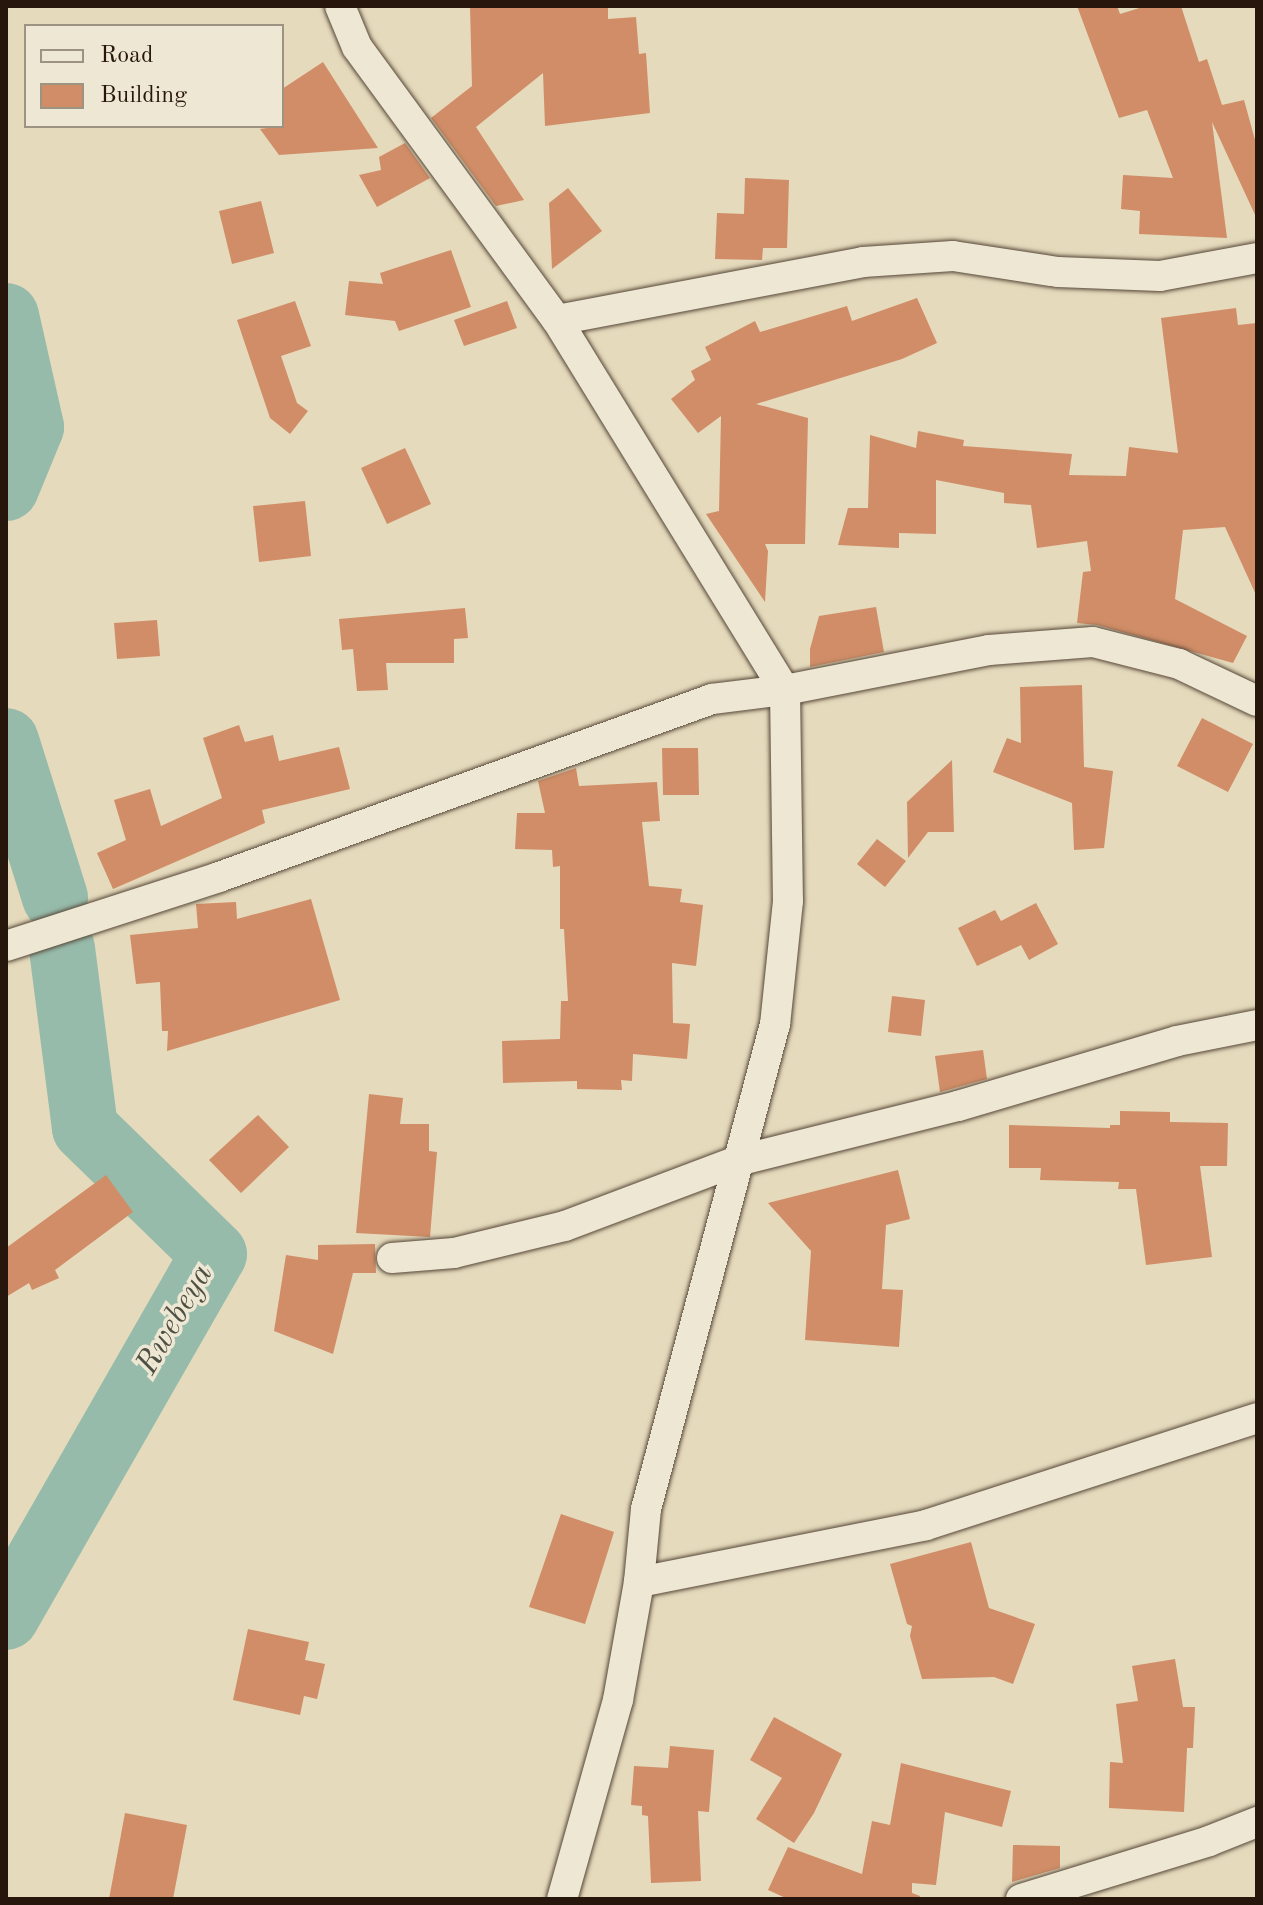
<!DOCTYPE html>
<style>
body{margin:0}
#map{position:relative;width:1263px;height:1905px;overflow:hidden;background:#e5dabc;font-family:"Old Standard TT",serif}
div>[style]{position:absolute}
.river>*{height:66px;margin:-33px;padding:0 33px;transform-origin:33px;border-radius:33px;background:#97bbab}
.building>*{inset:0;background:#d08d67}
.roads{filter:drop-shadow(0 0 2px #564738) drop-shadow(0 0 2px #564738)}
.street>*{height:30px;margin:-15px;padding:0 15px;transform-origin:15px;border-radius:15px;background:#eee7d3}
span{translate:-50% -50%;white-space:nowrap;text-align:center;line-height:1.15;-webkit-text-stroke:7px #eee7d3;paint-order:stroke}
.water-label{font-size:32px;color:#4e5044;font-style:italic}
.frame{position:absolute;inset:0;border:8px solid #27160c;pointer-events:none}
.legend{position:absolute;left:24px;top:24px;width:260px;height:104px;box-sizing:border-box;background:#eee7d3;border:2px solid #9e9383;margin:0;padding:10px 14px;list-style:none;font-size:24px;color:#27160c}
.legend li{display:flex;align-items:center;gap:16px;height:40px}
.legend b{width:40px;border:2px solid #9e9383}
</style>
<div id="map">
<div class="river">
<div style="left:6px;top:316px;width:114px;rotate:77.3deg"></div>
<div style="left:31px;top:427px;width:66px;rotate:112.3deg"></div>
<div style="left:6px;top:741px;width:164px;rotate:72.6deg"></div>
<div style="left:6px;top:1617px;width:418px;rotate:-60.2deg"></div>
<div style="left:214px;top:1254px;width:180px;rotate:-135.7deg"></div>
<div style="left:85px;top:1128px;width:181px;rotate:-97.3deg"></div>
</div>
<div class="building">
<div style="clip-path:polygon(470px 6px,608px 6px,608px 19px,636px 17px,639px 54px,646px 53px,650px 113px,545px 126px,543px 73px,476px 127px,524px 200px,496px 206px,431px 118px,472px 86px)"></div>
<div style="clip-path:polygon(1077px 6px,1117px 6px,1120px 14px,1146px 6px,1181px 6px,1199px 62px,1207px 59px,1222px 105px,1244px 100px,1257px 147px,1257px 219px,1212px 122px,1227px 238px,1139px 234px,1140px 211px,1121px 209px,1123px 175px,1173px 178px,1147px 110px,1119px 118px)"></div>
<div style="clip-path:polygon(323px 62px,378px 148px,279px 155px,260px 129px,282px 126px,282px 89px)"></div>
<div style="clip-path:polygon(405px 143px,430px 178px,377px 207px,359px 175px,381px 170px,379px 157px)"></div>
<div style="clip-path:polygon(745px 178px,789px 180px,787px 248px,763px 248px,762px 260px,715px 259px,717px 213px,744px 214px)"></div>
<div style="clip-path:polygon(568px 188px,602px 231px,552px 269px,549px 203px)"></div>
<div style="clip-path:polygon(261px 201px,274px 253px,232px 264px,219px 211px)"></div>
<div style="clip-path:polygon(451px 250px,471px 307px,399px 331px,395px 321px,345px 315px,349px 281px,383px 284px,380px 273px)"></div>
<div style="clip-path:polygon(917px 298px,937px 343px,902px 359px,756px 404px,808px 418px,805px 544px,765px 544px,768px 551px,765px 602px,706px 514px,719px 511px,721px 416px,698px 433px,671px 399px,695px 380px,691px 371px,711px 360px,705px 347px,755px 321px,760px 332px,847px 306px,852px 321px)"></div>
<div style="clip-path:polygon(295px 301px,311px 346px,281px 356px,297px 403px,308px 411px,290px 434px,270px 418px,237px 320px)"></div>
<div style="clip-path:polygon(507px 301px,517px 328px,464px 346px,454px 320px)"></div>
<div style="clip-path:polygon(1236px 308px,1238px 325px,1257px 323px,1257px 597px,1225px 527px,1183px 530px,1175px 599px,1247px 636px,1233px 663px,1097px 625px,1077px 623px,1083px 572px,1091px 571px,1087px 541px,1037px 548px,1031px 505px,1004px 503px,1004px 493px,936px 480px,936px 534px,899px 533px,899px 548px,838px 545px,848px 508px,868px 508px,870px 435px,916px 448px,918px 431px,964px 440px,963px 446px,1072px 454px,1069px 475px,1126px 476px,1129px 447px,1178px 453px,1161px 318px)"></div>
<div style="clip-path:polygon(405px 448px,431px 504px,387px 524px,361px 468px)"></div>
<div style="clip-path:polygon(305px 501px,311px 556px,259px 562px,253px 506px)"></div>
<div style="clip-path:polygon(876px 607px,884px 652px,810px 667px,810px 649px,819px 616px)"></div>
<div style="clip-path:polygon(465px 608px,468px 638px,454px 639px,454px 663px,386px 663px,388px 690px,357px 691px,353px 649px,342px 650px,339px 619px)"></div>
<div style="clip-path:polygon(157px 620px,160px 656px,117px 659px,114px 623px)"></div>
<div style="clip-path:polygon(1082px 685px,1084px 767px,1113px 771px,1104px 848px,1074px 850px,1072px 803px,993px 772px,1007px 738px,1021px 743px,1020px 687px)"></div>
<div style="clip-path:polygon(1202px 718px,1253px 744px,1228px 792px,1177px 766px)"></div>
<div style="clip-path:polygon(239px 725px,245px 742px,273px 735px,279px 761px,339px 747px,350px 789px,262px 810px,265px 823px,113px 889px,97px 853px,126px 840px,114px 800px,150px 789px,161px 826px,222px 798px,203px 738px)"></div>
<div style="clip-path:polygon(662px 748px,698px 748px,699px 795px,663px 795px)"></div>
<div style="clip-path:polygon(952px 760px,954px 832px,928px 832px,908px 858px,907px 802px)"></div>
<div style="clip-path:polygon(576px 768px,579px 786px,657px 782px,660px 821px,642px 822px,649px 886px,682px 889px,680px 902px,703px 905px,696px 966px,672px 963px,673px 1023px,690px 1024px,687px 1059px,633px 1054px,632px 1081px,621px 1080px,622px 1090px,577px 1089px,577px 1081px,503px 1083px,502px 1041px,560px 1039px,561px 1001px,568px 1001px,564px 929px,560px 929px,560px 866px,553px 867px,552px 850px,515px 849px,517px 813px,545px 813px,538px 781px)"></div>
<div style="clip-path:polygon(877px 839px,906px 861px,885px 887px,857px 864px)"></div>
<div style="clip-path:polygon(311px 899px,340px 1000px,167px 1051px,168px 1031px,162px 1031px,160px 982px,136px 984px,130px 935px,198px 928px,196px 904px,236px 902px,237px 919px)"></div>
<div style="clip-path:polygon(1036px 903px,1058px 944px,1029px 960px,1021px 945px,977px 966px,958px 928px,995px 910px,1001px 921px)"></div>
<div style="clip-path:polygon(892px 996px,925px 1000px,921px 1036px,888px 1032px)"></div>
<div style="clip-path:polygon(983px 1050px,987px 1079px,940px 1092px,935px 1056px)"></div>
<div style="clip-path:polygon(369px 1094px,403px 1098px,400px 1124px,429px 1124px,429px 1151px,437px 1152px,430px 1237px,356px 1233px)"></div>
<div style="clip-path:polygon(1120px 1111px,1170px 1112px,1170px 1122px,1228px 1123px,1227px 1166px,1200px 1166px,1212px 1257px,1146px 1265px,1136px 1189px,1118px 1189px,1119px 1182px,1040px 1180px,1041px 1168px,1009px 1168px,1009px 1125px,1110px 1128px,1110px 1125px,1120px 1125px)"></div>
<div style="clip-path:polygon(258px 1115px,289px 1147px,241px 1193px,209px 1160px)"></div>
<div style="clip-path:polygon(898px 1170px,910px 1219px,886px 1225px,882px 1289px,903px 1290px,899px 1347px,805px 1340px,811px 1251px,768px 1203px)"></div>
<div style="clip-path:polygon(106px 1175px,133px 1212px,55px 1270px,59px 1278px,32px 1290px,29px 1283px,6px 1297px,6px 1248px)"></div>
<div style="clip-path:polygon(375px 1244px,376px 1273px,353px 1273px,333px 1354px,274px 1331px,286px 1255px,318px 1260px,318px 1245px)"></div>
<div style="clip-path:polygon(561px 1514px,614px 1532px,585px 1624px,529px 1607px)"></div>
<div style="clip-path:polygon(971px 1542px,989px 1608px,1035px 1624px,1013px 1684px,994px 1677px,922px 1679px,910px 1636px,912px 1626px,907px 1624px,890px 1564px)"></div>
<div style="clip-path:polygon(248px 1629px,309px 1642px,305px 1660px,325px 1664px,317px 1699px,304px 1696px,300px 1715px,233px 1700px)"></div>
<div style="clip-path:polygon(1175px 1659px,1183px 1707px,1195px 1707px,1193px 1748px,1187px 1748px,1184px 1812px,1109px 1808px,1110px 1762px,1123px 1763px,1116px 1704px,1138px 1701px,1132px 1666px)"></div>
<div style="clip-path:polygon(774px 1717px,842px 1754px,814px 1813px,794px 1843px,756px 1819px,782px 1778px,750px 1760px)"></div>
<div style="clip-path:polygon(670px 1746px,714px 1750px,709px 1812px,698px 1811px,701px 1881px,651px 1883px,648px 1816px,642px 1815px,642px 1806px,631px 1805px,634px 1766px,668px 1768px)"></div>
<div style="clip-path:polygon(901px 1763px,1011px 1791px,1002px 1827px,945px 1812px,936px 1885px,912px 1883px,912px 1893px,920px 1896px,919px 1899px,788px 1899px,768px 1890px,788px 1847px,862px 1874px,872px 1821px,890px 1825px)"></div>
<div style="clip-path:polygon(125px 1813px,187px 1825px,173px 1899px,109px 1899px)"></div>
<div style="clip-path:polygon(1013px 1845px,1060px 1846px,1060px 1868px,1012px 1882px)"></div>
</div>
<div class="roads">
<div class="street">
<div style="left:340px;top:6px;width:44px;rotate:67.5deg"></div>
<div style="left:357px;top:47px;width:338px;rotate:53.8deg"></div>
<div style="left:557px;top:320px;width:435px;rotate:58.4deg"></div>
<div style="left:785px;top:690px;width:211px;rotate:89.2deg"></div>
<div style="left:788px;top:901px;width:124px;rotate:96deg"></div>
<div style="left:775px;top:1024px;width:502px;rotate:104.89deg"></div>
<div style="left:646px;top:1509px;width:73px;rotate:95.5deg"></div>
<div style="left:639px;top:1582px;width:120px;rotate:100.1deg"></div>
<div style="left:618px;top:1700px;width:207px;rotate:105.7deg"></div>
<div style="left:557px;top:320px;width:311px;rotate:-10.7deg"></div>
<div style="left:863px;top:262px;width:90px;rotate:-3.8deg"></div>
<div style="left:953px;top:256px;width:106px;rotate:8.7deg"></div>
<div style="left:1058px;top:272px;width:102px;rotate:2.2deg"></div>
<div style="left:1160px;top:276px;width:99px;rotate:-10.5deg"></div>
<div style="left:6px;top:946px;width:224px;rotate:-17.9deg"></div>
<div style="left:219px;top:877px;width:524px;rotate:-19.85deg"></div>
<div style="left:712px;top:699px;width:74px;rotate:-7deg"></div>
<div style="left:785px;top:690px;width:208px;rotate:-11.1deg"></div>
<div style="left:989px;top:650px;width:104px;rotate:-4.4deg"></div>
<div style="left:1093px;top:642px;width:89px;rotate:14.3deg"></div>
<div style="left:1179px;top:664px;width:86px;rotate:25.4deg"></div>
<div style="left:392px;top:1258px;width:62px;rotate:-4.6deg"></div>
<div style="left:454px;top:1253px;width:114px;rotate:-13.7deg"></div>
<div style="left:565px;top:1226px;width:184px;rotate:-20.7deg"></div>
<div style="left:737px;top:1161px;width:228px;rotate:-14deg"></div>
<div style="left:958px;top:1106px;width:228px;rotate:-16.5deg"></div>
<div style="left:1177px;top:1041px;width:82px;rotate:-11.3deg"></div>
<div style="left:639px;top:1582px;width:293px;rotate:-11.2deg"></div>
<div style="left:926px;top:1525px;width:348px;rotate:-17.9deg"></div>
<div style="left:1021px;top:1899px;width:197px;rotate:-17.1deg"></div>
<div style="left:1209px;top:1841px;width:52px;rotate:-21.6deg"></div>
</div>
</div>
<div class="water-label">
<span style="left:176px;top:1320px;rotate:-60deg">Rwebeya</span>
</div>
<div class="frame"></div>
<ul class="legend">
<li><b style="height:10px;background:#eee7d3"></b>Road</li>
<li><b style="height:22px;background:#d08d67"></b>Building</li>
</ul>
</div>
